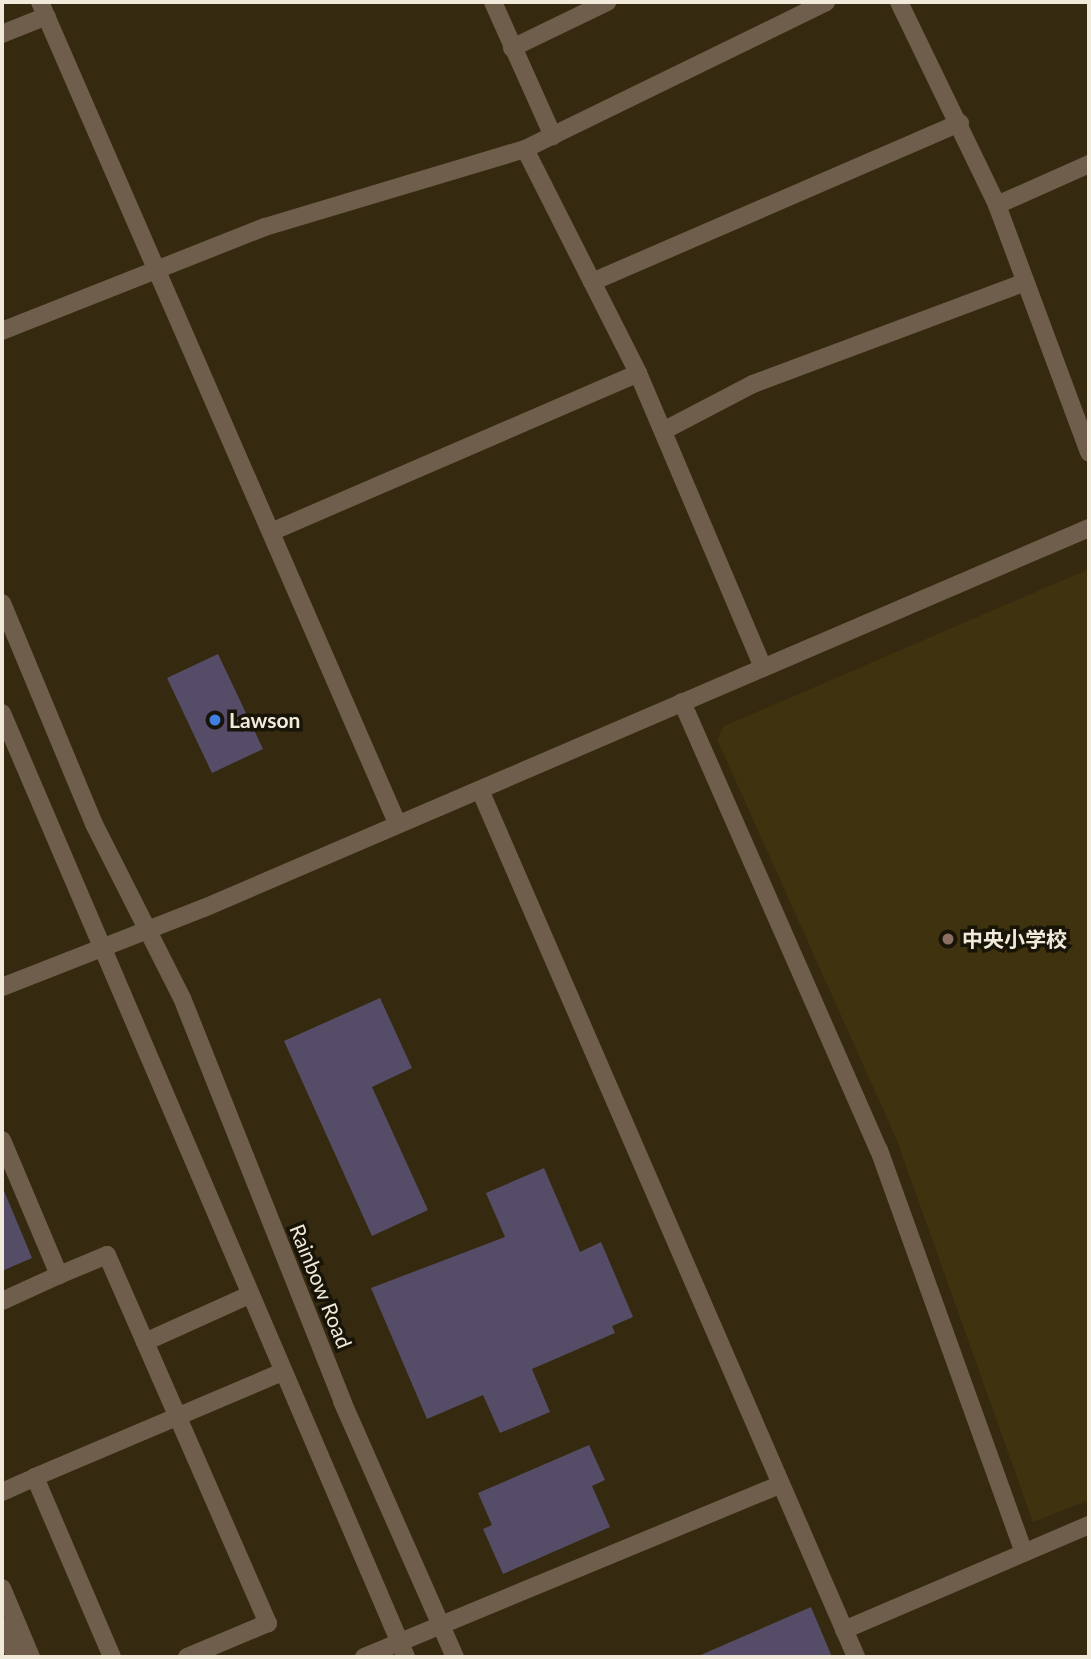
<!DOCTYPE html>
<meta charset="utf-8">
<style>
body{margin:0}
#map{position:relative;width:1091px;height:1659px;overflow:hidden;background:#352a0f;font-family:Lato,"Noto Sans JP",sans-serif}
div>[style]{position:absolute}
.built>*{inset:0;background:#3f320e}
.building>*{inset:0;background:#554d68}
.service>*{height:18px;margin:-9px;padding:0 9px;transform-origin:9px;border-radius:9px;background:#705e4c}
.minor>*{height:18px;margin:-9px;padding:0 9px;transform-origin:9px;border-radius:9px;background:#705e4c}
.tertiary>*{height:18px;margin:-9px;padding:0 9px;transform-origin:9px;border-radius:9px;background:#705e4c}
.dots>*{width:19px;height:19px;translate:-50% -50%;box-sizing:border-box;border:4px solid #181408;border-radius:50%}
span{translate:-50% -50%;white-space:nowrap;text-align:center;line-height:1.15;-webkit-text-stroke:7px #181408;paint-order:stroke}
.poi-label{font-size:21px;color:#f1eada;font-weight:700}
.left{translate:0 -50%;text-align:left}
.street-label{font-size:21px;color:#f1eada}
.frame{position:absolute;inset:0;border:4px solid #f1eada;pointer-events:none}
</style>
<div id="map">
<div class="built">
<div style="clip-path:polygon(1089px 569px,1089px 1500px,1033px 1522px,896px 1138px,717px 739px,724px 726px)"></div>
</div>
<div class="building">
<div style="clip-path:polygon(218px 654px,263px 749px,212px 773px,167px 678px)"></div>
<div style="clip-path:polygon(380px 998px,412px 1068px,372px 1087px,428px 1210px,372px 1236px,284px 1041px)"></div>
<div style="clip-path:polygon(544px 1168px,580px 1252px,601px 1242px,633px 1317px,612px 1326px,615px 1333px,532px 1369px,550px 1412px,500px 1433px,483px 1395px,427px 1419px,371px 1288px,505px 1237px,486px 1193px)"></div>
<div style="clip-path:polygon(2px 1186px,32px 1258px,2px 1271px)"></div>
<div style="clip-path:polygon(589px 1445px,605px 1480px,592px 1486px,610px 1527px,503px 1574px,483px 1529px,492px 1525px,478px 1493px)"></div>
<div style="clip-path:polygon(811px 1607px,832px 1657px,696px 1657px)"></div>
</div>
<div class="service">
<div style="left:2px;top:1140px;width:147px;rotate:67.1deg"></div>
<div style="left:59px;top:1275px;width:52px;rotate:-22.6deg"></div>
<div style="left:107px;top:1255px;width:402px;rotate:66.4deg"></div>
<div style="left:268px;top:1623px;width:88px;rotate:157.2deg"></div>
<div style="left:2px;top:1301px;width:63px;rotate:-24.5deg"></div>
<div style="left:145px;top:1342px;width:114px;rotate:-24.3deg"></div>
<div style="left:2px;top:1492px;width:36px;rotate:-24deg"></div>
<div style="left:2px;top:1588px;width:75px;rotate:67.2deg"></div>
<div style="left:112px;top:1657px;width:196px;rotate:-113.2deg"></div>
<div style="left:35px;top:1477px;width:268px;rotate:-23deg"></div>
</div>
<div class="minor">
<div style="left:40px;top:2px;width:897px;rotate:66.49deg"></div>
<div style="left:493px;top:2px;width:147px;rotate:65.9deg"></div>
<div style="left:899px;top:2px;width:225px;rotate:64.2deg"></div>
<div style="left:997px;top:205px;width:264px;rotate:69.6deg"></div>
<div style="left:2px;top:34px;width:48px;rotate:-21.8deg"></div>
<div style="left:512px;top:48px;width:106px;rotate:-25.8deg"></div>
<div style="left:525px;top:149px;width:251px;rotate:63.2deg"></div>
<div style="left:638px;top:373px;width:317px;rotate:67deg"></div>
<div style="left:997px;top:205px;width:101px;rotate:-24deg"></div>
<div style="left:592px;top:282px;width:401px;rotate:-23.4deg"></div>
<div style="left:2px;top:331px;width:283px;rotate:-21.6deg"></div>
<div style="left:265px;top:227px;width:271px;rotate:-16.7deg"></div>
<div style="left:525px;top:149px;width:335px;rotate:-26deg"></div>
<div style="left:663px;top:431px;width:102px;rotate:-27.6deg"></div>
<div style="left:753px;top:384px;width:291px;rotate:-20.5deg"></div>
<div style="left:271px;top:532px;width:400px;rotate:-23.4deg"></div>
<div style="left:682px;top:702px;width:489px;rotate:66.3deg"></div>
<div style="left:879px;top:1150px;width:428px;rotate:70.2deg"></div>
<div style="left:480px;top:790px;width:945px;rotate:66.55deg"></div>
<div style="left:2px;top:1626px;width:34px;rotate:66deg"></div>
<div style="left:844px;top:1630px;width:267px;rotate:-23.2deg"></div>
<div style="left:364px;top:1657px;width:451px;rotate:-22.5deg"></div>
</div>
<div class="tertiary">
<div style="left:2px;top:603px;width:239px;rotate:67.4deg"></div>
<div style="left:94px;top:824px;width:195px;rotate:63.2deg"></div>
<div style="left:182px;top:998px;width:434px;rotate:68.3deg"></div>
<div style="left:342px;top:1401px;width:280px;rotate:66.2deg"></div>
<div style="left:2px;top:713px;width:1027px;rotate:66.83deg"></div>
<div style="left:2px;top:987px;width:217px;rotate:-21.4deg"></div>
<div style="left:204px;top:908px;width:963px;rotate:-23.24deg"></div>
</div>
<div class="dots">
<div style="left:215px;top:720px;background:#3f7fe0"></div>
<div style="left:948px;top:939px;background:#8d6e63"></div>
</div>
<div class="poi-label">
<span class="left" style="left:229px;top:720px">Lawson</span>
<span class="left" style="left:962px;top:939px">中央小学校</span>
</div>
<div class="street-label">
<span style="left:321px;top:1286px;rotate:68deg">Rainbow Road</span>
</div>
<div class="frame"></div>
</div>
